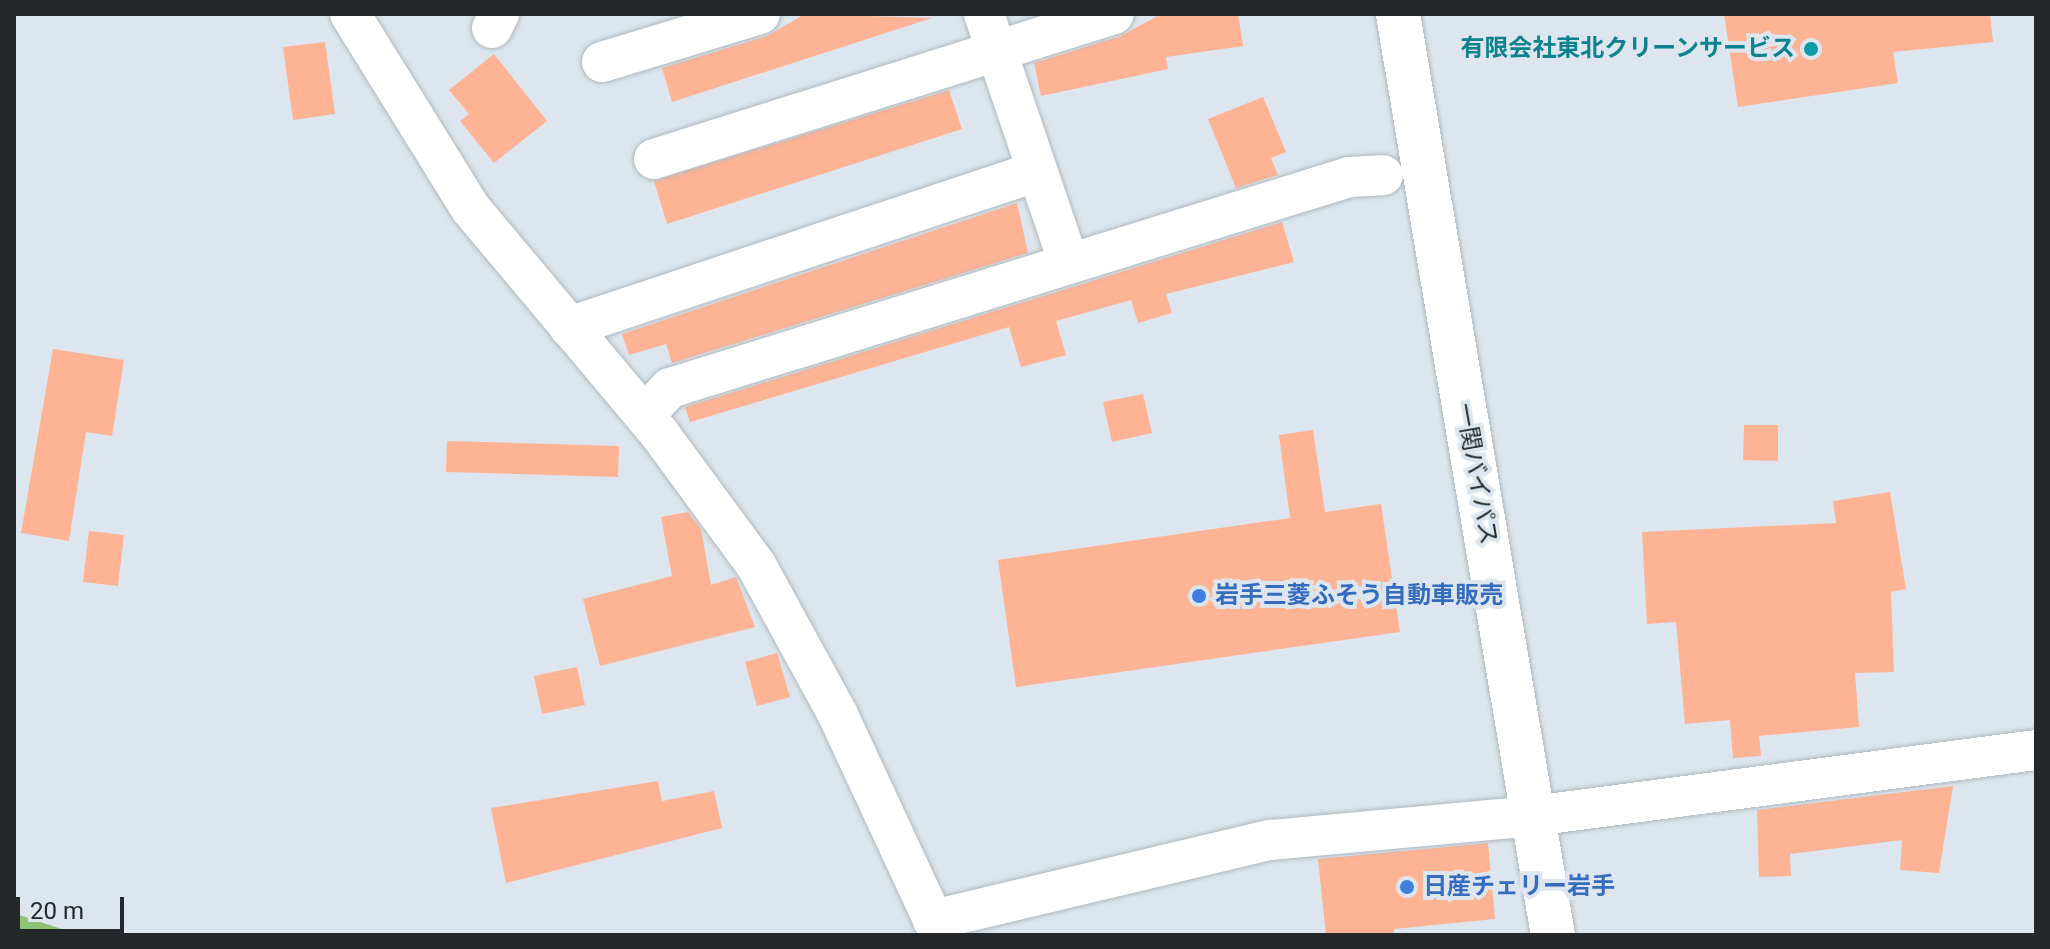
<!DOCTYPE html>
<meta charset="utf-8">
<style>
body{margin:0}
#map{position:relative;width:2050px;height:949px;overflow:hidden;background:#dde6ee;font-family:Roboto,"Noto Sans JP",sans-serif}
div>[style]{position:absolute}
.forest>*{inset:0;background:#8fc374}
.building>*{inset:0;background:#fdb394}
.roads{filter:drop-shadow(0 0 2px #afb8bf) drop-shadow(0 0 2px #afb8bf)}
.minor>*{height:40px;margin:-20px;padding:0 20px;transform-origin:20px;border-radius:20px;background:#fff}
.highway>*{height:44px;margin:-22px;padding:0 22px;transform-origin:22px;border-radius:22px;background:#fff}
.dots>*{width:22px;height:22px;translate:-50% -50%;box-sizing:border-box;border:4px solid #dde6ee;border-radius:50%}
span{translate:-50% -50%;white-space:nowrap;text-align:center;line-height:1.15;-webkit-text-stroke:8px #dde6ee;paint-order:stroke}
.culture-label{font-size:24px;color:#0d838f;font-weight:700}
.right{translate:-100% -50%;text-align:right}
.street-label{font-size:24px;color:#24282b}
.shop-label{font-size:24px;color:#366cbe;font-weight:700}
.left{translate:0 -50%;text-align:left}
.frame{position:absolute;inset:0;border:16px solid #24282b;pointer-events:none}
.scale{position:absolute;left:16px;top:897px;width:108px;height:36px;box-sizing:border-box;border:4px solid #24282b;border-top:0;padding-left:10px;font-size:24px;line-height:28px;white-space:nowrap;color:#24282b;-webkit-text-stroke:6px #dde6ee;paint-order:stroke}
</style>
<div id="map">
<div class="forest">
<div style="clip-path:polygon(14px 899px,16px 914px,80px 935px,14px 935px)"></div>
</div>
<div class="building">
<div style="clip-path:polygon(805px 14px,932px 18px,672px 102px,662px 68px,767px 36px)"></div>
<div style="clip-path:polygon(1161px 14px,1238px 14px,1243px 46px,1166px 57px,1168px 69px,1041px 96px,1034px 63px,1121px 36px)"></div>
<div style="clip-path:polygon(1724px 14px,1990px 14px,1993px 42px,1893px 52px,1898px 83px,1738px 107px)"></div>
<div style="clip-path:polygon(325px 42px,335px 114px,293px 120px,283px 47px)"></div>
<div style="clip-path:polygon(494px 54px,547px 121px,494px 163px,460px 121px,469px 114px,449px 90px)"></div>
<div style="clip-path:polygon(949px 90px,962px 129px,667px 224px,654px 181px)"></div>
<div style="clip-path:polygon(1263px 97px,1286px 152px,1271px 158px,1278px 175px,1236px 188px,1208px 119px)"></div>
<div style="clip-path:polygon(1017px 203px,1028px 253px,672px 363px,666px 344px,629px 355px,622px 334px)"></div>
<div style="clip-path:polygon(1282px 222px,1294px 262px,1166px 294px,1172px 313px,1138px 323px,1131px 300px,1056px 321px,1066px 355px,1021px 367px,1009px 327px,690px 422px,685px 407px)"></div>
<div style="clip-path:polygon(53px 349px,124px 360px,112px 436px,86px 432px,69px 541px,21px 533px)"></div>
<div style="clip-path:polygon(1143px 394px,1152px 433px,1112px 442px,1103px 402px)"></div>
<div style="clip-path:polygon(1744px 425px,1778px 425px,1778px 461px,1743px 460px)"></div>
<div style="clip-path:polygon(1313px 430px,1325px 512px,1381px 504px,1400px 632px,1016px 687px,998px 560px,1290px 518px,1279px 435px)"></div>
<div style="clip-path:polygon(447px 441px,619px 446px,618px 477px,446px 472px)"></div>
<div style="clip-path:polygon(1890px 492px,1906px 589px,1891px 592px,1894px 672px,1855px 673px,1859px 727px,1759px 736px,1761px 756px,1733px 758px,1730px 720px,1685px 724px,1676px 622px,1647px 624px,1642px 532px,1836px 523px,1833px 501px)"></div>
<div style="clip-path:polygon(688px 512px,701px 529px,711px 585px,736px 577px,755px 627px,600px 666px,583px 599px,672px 576px,661px 517px)"></div>
<div style="clip-path:polygon(89px 531px,124px 535px,118px 586px,83px 582px)"></div>
<div style="clip-path:polygon(777px 653px,790px 697px,757px 706px,745px 662px)"></div>
<div style="clip-path:polygon(577px 667px,585px 705px,542px 714px,534px 676px)"></div>
<div style="clip-path:polygon(658px 781px,662px 801px,714px 791px,722px 828px,506px 883px,491px 808px)"></div>
<div style="clip-path:polygon(1953px 786px,1939px 873px,1900px 870px,1902px 840px,1790px 854px,1791px 876px,1759px 877px,1757px 810px)"></div>
<div style="clip-path:polygon(1488px 843px,1495px 919px,1394px 929px,1394px 935px,1326px 935px,1318px 859px)"></div>
</div>
<div class="roads">
<div class="minor">
<div style="left:350px;top:14px;width:229px;rotate:58.2deg"></div>
<div style="left:471px;top:209px;width:292px;rotate:50deg"></div>
<div style="left:659px;top:433px;width:164px;rotate:53.7deg"></div>
<div style="left:756px;top:565px;width:171px;rotate:61.3deg"></div>
<div style="left:838px;top:715px;width:242px;rotate:65.1deg"></div>
<div style="left:984px;top:14px;width:263px;rotate:71.2deg"></div>
<div style="left:492px;top:28px;width:16px;rotate:-63deg"></div>
<div style="left:602px;top:62px;width:165px;rotate:-16.9deg"></div>
<div style="left:654px;top:159px;width:482px;rotate:-17.5deg"></div>
<div style="left:569px;top:327px;width:489px;rotate:-18.4deg"></div>
<div style="left:653px;top:406px;width:25px;rotate:-47deg"></div>
<div style="left:670px;top:388px;width:711px;rotate:-17.26deg"></div>
<div style="left:1349px;top:177px;width:34px;rotate:-3deg"></div>
<div style="left:933px;top:920px;width:346px;rotate:-13.4deg"></div>
<div style="left:1270px;top:840px;width:264px;rotate:-5.2deg"></div>
<div style="left:1533px;top:816px;width:507px;rotate:-7.48deg"></div>
</div>
<div class="highway">
<div style="left:1398px;top:14px;width:934px;rotate:80.45deg"></div>
</div>
</div>
<div class="dots">
<div style="left:1811px;top:49px;background:#0f9aa8"></div>
<div style="left:1199px;top:596px;background:#3f7fe0"></div>
<div style="left:1407px;top:887px;background:#3f7fe0"></div>
</div>
<div class="culture-label">
<span class="right" style="left:1795px;top:49px">有限会社東北クリーンサービス</span>
</div>
<div class="street-label">
<span style="left:1476px;top:474px;rotate:80deg">一関バイパス</span>
</div>
<div class="shop-label">
<span class="left" style="left:1215px;top:596px">岩手三菱ふそう自動車販売</span>
<span class="left" style="left:1423px;top:887px">日産チェリー岩手</span>
</div>
<div class="frame"></div>
<div class="scale">20 m</div>
</div>
